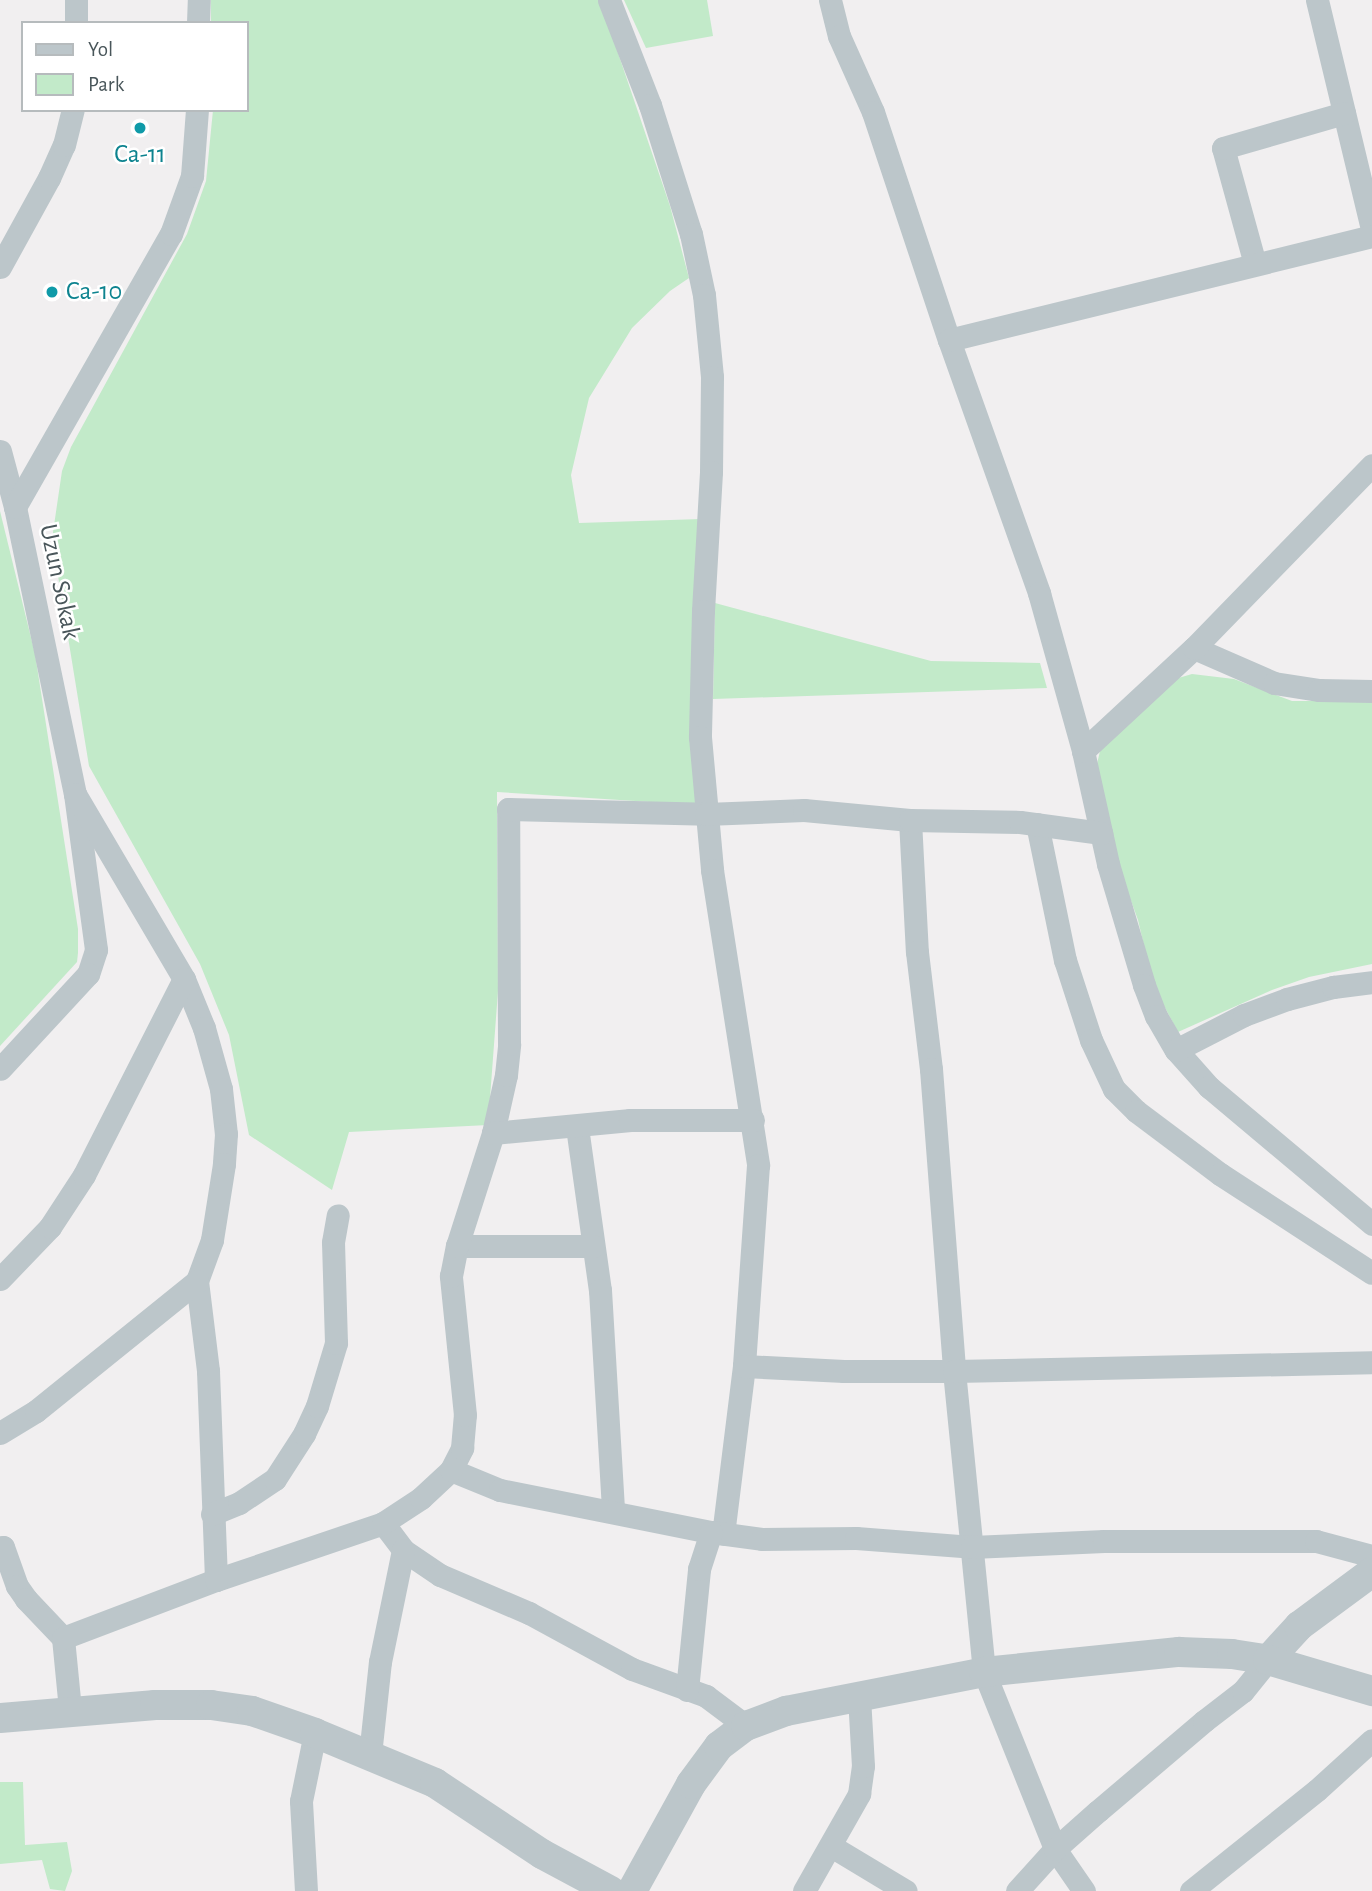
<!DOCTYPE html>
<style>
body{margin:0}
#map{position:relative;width:1372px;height:1891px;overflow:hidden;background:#f1eff0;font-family:"Alegreya Sans",sans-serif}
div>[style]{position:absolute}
.green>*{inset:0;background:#c2eac9}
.minor>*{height:23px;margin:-11.5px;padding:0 11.5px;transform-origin:11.5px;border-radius:11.5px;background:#bcc6ca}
.tertiary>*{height:30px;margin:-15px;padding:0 15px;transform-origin:15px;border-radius:15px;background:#bcc6ca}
.dots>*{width:19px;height:19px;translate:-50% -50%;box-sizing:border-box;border:4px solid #fff;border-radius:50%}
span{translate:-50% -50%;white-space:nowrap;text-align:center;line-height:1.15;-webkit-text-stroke:5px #fff;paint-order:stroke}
.culture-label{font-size:26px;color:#0d838f}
.left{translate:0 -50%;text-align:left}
.street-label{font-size:26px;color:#49565a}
.legend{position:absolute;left:21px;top:21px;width:228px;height:91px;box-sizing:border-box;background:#fff;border:2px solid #b6bbbd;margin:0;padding:9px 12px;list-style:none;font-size:21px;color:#49565a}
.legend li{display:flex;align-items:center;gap:14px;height:35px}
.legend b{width:35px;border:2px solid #b6bbbd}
</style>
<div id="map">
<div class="green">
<div style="clip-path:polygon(211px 0,600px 0,670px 206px,689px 278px,670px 291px,632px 328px,589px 398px,571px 475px,579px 523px,701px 519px,697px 805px,497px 792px,498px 991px,488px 1125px,349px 1132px,332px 1190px,249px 1135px,229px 1035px,200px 964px,89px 766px,52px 539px,62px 471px,71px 447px,187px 234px,206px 181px,213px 110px,247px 110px,247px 23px,211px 23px)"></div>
<div style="clip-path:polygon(624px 0,707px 0,713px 36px,646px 48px)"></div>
<div style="clip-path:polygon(0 511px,35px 654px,78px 929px,78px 953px,77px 962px,0 1046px)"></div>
<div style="clip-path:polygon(715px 603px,931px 661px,1040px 663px,1047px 688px,713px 699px)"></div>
<div style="clip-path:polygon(1192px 674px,1234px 679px,1292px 701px,1372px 701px,1372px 964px,1309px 977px,1272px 990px,1178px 1032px,1163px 1004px,1149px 967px,1138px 920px,1110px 843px,1097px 764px,1100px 751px,1175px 679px)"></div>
<div style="clip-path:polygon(0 1782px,23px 1782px,25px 1845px,67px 1842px,72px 1871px,65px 1891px,50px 1889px,42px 1860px,0 1864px)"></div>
</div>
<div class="minor">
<div style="left:76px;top:0;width:23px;rotate:90deg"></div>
<div style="left:609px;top:0;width:113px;rotate:68.7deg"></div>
<div style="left:650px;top:105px;width:135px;rotate:72.4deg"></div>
<div style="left:691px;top:234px;width:62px;rotate:78deg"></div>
<div style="left:704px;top:295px;width:82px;rotate:84.4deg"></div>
<div style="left:712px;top:377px;width:95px;rotate:90.6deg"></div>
<div style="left:711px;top:472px;width:139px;rotate:93.3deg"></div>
<div style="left:703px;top:611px;width:126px;rotate:91.4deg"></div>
<div style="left:700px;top:737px;width:134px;rotate:84.8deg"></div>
<div style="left:712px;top:870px;width:299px;rotate:81.1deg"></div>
<div style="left:758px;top:1165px;width:201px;rotate:94deg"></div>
<div style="left:744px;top:1366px;width:169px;rotate:97.1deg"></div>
<div style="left:830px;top:0;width:37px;rotate:76deg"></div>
<div style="left:839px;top:36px;width:83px;rotate:65.9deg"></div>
<div style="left:873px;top:112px;width:240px;rotate:71.6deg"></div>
<div style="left:949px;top:340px;width:269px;rotate:70.4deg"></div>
<div style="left:1039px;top:593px;width:164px;rotate:74.4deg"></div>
<div style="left:1083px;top:751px;width:116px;rotate:77.5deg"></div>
<div style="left:1108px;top:864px;width:126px;rotate:73.4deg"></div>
<div style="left:1144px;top:985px;width:33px;rotate:69deg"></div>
<div style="left:1156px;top:1016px;width:39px;rotate:60deg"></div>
<div style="left:1176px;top:1050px;width:50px;rotate:48.3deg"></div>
<div style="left:1209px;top:1087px;width:213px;rotate:40deg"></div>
<div style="left:1317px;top:0;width:236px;rotate:76.5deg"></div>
<div style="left:198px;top:23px;width:23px;rotate:-88deg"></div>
<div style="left:1255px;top:264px;width:120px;rotate:-105.4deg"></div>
<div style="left:1223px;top:148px;width:126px;rotate:-16.1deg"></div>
<div style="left:0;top:267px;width:102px;rotate:-61.2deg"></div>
<div style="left:49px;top:178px;width:36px;rotate:-66deg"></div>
<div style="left:64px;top:145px;width:36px;rotate:-76deg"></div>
<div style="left:949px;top:340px;width:436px;rotate:-13.8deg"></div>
<div style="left:0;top:451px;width:58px;rotate:75deg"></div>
<div style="left:15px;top:507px;width:293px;rotate:78.2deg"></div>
<div style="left:75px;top:794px;width:157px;rotate:82.3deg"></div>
<div style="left:96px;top:950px;width:25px;rotate:108deg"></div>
<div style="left:88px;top:974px;width:129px;rotate:132.8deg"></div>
<div style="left:15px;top:507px;width:314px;rotate:-60.3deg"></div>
<div style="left:171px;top:234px;width:62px;rotate:-70.1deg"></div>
<div style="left:192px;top:176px;width:66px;rotate:-85.7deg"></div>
<div style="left:1194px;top:648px;width:87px;rotate:23.6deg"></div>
<div style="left:1274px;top:683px;width:46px;rotate:8.8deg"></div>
<div style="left:1319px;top:690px;width:53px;rotate:1.1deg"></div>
<div style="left:1083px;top:751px;width:151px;rotate:-42.9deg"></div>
<div style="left:1194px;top:648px;width:255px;rotate:-45.8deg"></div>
<div style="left:75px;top:794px;width:215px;rotate:59.5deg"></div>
<div style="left:184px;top:979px;width:53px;rotate:67.8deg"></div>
<div style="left:204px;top:1028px;width:63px;rotate:74.4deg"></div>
<div style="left:221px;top:1089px;width:45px;rotate:83.7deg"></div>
<div style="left:226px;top:1134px;width:30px;rotate:94deg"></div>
<div style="left:224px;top:1164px;width:77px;rotate:99deg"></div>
<div style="left:212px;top:1240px;width:44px;rotate:110.1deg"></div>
<div style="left:197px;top:1281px;width:91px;rotate:83deg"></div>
<div style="left:208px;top:1371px;width:209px;rotate:87.8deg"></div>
<div style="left:910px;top:820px;width:132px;rotate:87deg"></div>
<div style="left:917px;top:952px;width:118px;rotate:83.2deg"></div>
<div style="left:931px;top:1069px;width:303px;rotate:85.6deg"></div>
<div style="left:954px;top:1371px;width:302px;rotate:84.3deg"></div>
<div style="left:984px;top:1672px;width:191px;rotate:68.1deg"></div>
<div style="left:1055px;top:1849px;width:51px;rotate:55.4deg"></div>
<div style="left:1037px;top:824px;width:139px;rotate:78.4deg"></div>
<div style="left:1065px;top:960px;width:84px;rotate:72deg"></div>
<div style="left:1091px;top:1040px;width:54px;rotate:64.9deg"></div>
<div style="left:1114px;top:1089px;width:31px;rotate:45deg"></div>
<div style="left:1136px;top:1111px;width:105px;rotate:36.9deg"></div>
<div style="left:1220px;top:1174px;width:181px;rotate:33.1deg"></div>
<div style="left:1176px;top:1050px;width:76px;rotate:-27.2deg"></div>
<div style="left:1244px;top:1015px;width:46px;rotate:-20.4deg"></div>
<div style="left:1287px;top:999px;width:48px;rotate:-14.6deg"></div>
<div style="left:1333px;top:987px;width:39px;rotate:-7deg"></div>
<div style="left:577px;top:1127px;width:165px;rotate:82deg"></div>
<div style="left:600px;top:1290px;width:221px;rotate:86.6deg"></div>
<div style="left:493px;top:1133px;width:59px;rotate:-77.4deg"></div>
<div style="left:506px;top:1075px;width:31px;rotate:-84deg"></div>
<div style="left:509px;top:1044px;width:235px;rotate:-90.2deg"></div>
<div style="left:508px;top:809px;width:198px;rotate:1.4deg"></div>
<div style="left:706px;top:814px;width:98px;rotate:-2.3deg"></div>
<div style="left:804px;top:810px;width:106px;rotate:5.4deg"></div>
<div style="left:910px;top:820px;width:110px;rotate:1deg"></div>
<div style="left:1020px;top:822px;width:82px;rotate:7.7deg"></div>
<div style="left:457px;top:1246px;width:136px"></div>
<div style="left:0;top:1279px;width:72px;rotate:-46.1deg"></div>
<div style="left:50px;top:1227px;width:62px;rotate:-56.8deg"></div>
<div style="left:84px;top:1175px;width:220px;rotate:-63deg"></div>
<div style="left:744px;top:1366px;width:100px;rotate:2.9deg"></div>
<div style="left:844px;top:1371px;width:110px"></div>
<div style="left:954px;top:1371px;width:418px;rotate:-1.2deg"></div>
<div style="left:0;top:1433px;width:42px;rotate:-31.4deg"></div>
<div style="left:36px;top:1411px;width:207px;rotate:-38.9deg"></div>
<div style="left:451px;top:1470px;width:53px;rotate:22.2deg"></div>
<div style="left:500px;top:1490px;width:215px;rotate:11.3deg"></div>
<div style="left:711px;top:1532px;width:51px;rotate:7.8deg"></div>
<div style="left:762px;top:1539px;width:94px;rotate:-0.6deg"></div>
<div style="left:856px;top:1538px;width:116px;rotate:4.4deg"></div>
<div style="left:972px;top:1547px;width:132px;rotate:-2.6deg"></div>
<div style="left:1104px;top:1541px;width:212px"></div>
<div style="left:1316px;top:1541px;width:58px;rotate:15deg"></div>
<div style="left:212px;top:1514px;width:29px;rotate:-22deg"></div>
<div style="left:239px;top:1503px;width:43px;rotate:-33.7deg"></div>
<div style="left:275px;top:1479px;width:54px;rotate:-57.2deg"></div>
<div style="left:304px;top:1434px;width:31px;rotate:-65deg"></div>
<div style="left:317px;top:1406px;width:66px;rotate:-73.2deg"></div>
<div style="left:336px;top:1343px;width:101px;rotate:-91.7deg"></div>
<div style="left:333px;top:1242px;width:27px;rotate:-80deg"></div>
<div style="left:383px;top:1523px;width:34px;rotate:53deg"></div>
<div style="left:403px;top:1550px;width:45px;rotate:34deg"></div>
<div style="left:440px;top:1575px;width:97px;rotate:23.1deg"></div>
<div style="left:529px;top:1613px;width:117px;rotate:28.5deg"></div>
<div style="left:632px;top:1669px;width:79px;rotate:20deg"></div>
<div style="left:706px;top:1696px;width:50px;rotate:36.9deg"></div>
<div style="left:0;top:1548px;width:3px;rotate:-18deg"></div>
<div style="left:3px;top:1547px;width:41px;rotate:70.3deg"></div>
<div style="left:17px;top:1586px;width:16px;rotate:55deg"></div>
<div style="left:26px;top:1599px;width:54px;rotate:46.5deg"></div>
<div style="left:63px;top:1638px;width:72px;rotate:84.4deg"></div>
<div style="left:63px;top:1638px;width:164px;rotate:-20.8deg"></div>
<div style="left:216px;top:1580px;width:176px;rotate:-18.8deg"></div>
<div style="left:383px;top:1523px;width:45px;rotate:-33.3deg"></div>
<div style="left:421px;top:1498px;width:41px;rotate:-43deg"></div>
<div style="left:451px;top:1470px;width:25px;rotate:-63deg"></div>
<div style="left:462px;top:1448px;width:33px;rotate:-85deg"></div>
<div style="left:465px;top:1415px;width:140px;rotate:-95.8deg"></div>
<div style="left:451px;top:1276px;width:31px;rotate:-79deg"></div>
<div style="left:457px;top:1246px;width:119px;rotate:-72.3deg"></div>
<div style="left:493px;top:1133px;width:138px;rotate:-5.4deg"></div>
<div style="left:630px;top:1120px;width:123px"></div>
<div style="left:687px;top:1690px;width:122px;rotate:-84.3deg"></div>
<div style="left:699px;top:1569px;width:39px;rotate:-72deg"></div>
<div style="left:370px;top:1755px;width:94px;rotate:-83.9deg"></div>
<div style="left:380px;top:1662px;width:114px;rotate:-78.4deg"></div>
<div style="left:831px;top:1846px;width:87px;rotate:31deg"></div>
<div style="left:306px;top:1891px;width:90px;rotate:-93.2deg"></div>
<div style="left:301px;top:1801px;width:69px;rotate:-78.4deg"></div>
<div style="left:804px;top:1891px;width:112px;rotate:-60.4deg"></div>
<div style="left:859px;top:1794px;width:28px;rotate:-82deg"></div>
<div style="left:863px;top:1766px;width:70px;rotate:-93.3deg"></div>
<div style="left:1017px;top:1891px;width:57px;rotate:-47.9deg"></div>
<div style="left:1055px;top:1849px;width:57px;rotate:-41.5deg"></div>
<div style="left:1098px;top:1811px;width:139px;rotate:-40.3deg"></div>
<div style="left:1204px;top:1721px;width:49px;rotate:-37.6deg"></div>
<div style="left:1243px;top:1691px;width:40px;rotate:-51deg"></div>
<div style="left:1191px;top:1891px;width:161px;rotate:-38.7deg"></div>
<div style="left:1317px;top:1790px;width:74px;rotate:-42.3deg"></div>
</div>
<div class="tertiary">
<div style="left:1268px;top:1660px;width:46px;rotate:-47.6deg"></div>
<div style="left:1299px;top:1626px;width:91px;rotate:-36.5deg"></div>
<div style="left:0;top:1718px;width:156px;rotate:-4.8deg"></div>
<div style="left:155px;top:1705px;width:56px"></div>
<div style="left:211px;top:1705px;width:41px;rotate:8.3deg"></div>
<div style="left:252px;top:1711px;width:67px;rotate:19.2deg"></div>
<div style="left:315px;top:1733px;width:130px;rotate:22.6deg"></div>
<div style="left:435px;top:1783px;width:128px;rotate:33.6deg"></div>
<div style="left:542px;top:1854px;width:78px;rotate:28.2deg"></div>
<div style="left:632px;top:1891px;width:122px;rotate:-61.1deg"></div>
<div style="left:691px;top:1784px;width:47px;rotate:-53.6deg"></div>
<div style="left:719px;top:1746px;width:34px;rotate:-37deg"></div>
<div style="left:746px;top:1726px;width:43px;rotate:-20.6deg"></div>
<div style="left:786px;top:1711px;width:202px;rotate:-11.1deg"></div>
<div style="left:984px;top:1672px;width:196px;rotate:-5.9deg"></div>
<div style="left:1179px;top:1652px;width:53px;rotate:2.2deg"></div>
<div style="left:1232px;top:1654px;width:36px;rotate:9deg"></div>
<div style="left:1268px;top:1660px;width:109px;rotate:16.6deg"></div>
</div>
<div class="dots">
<div style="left:140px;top:128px;background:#0f9aa8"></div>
<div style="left:52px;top:292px;background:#0f9aa8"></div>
</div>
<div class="culture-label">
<span style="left:140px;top:155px">Ca-11</span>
<span class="left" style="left:66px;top:292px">Ca-10</span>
</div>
<div class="street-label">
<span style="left:59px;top:582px;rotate:78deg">Uzun Sokak</span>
</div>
<ul class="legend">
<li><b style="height:9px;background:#bcc6ca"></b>Yol</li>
<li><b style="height:19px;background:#c2eac9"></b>Park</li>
</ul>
</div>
